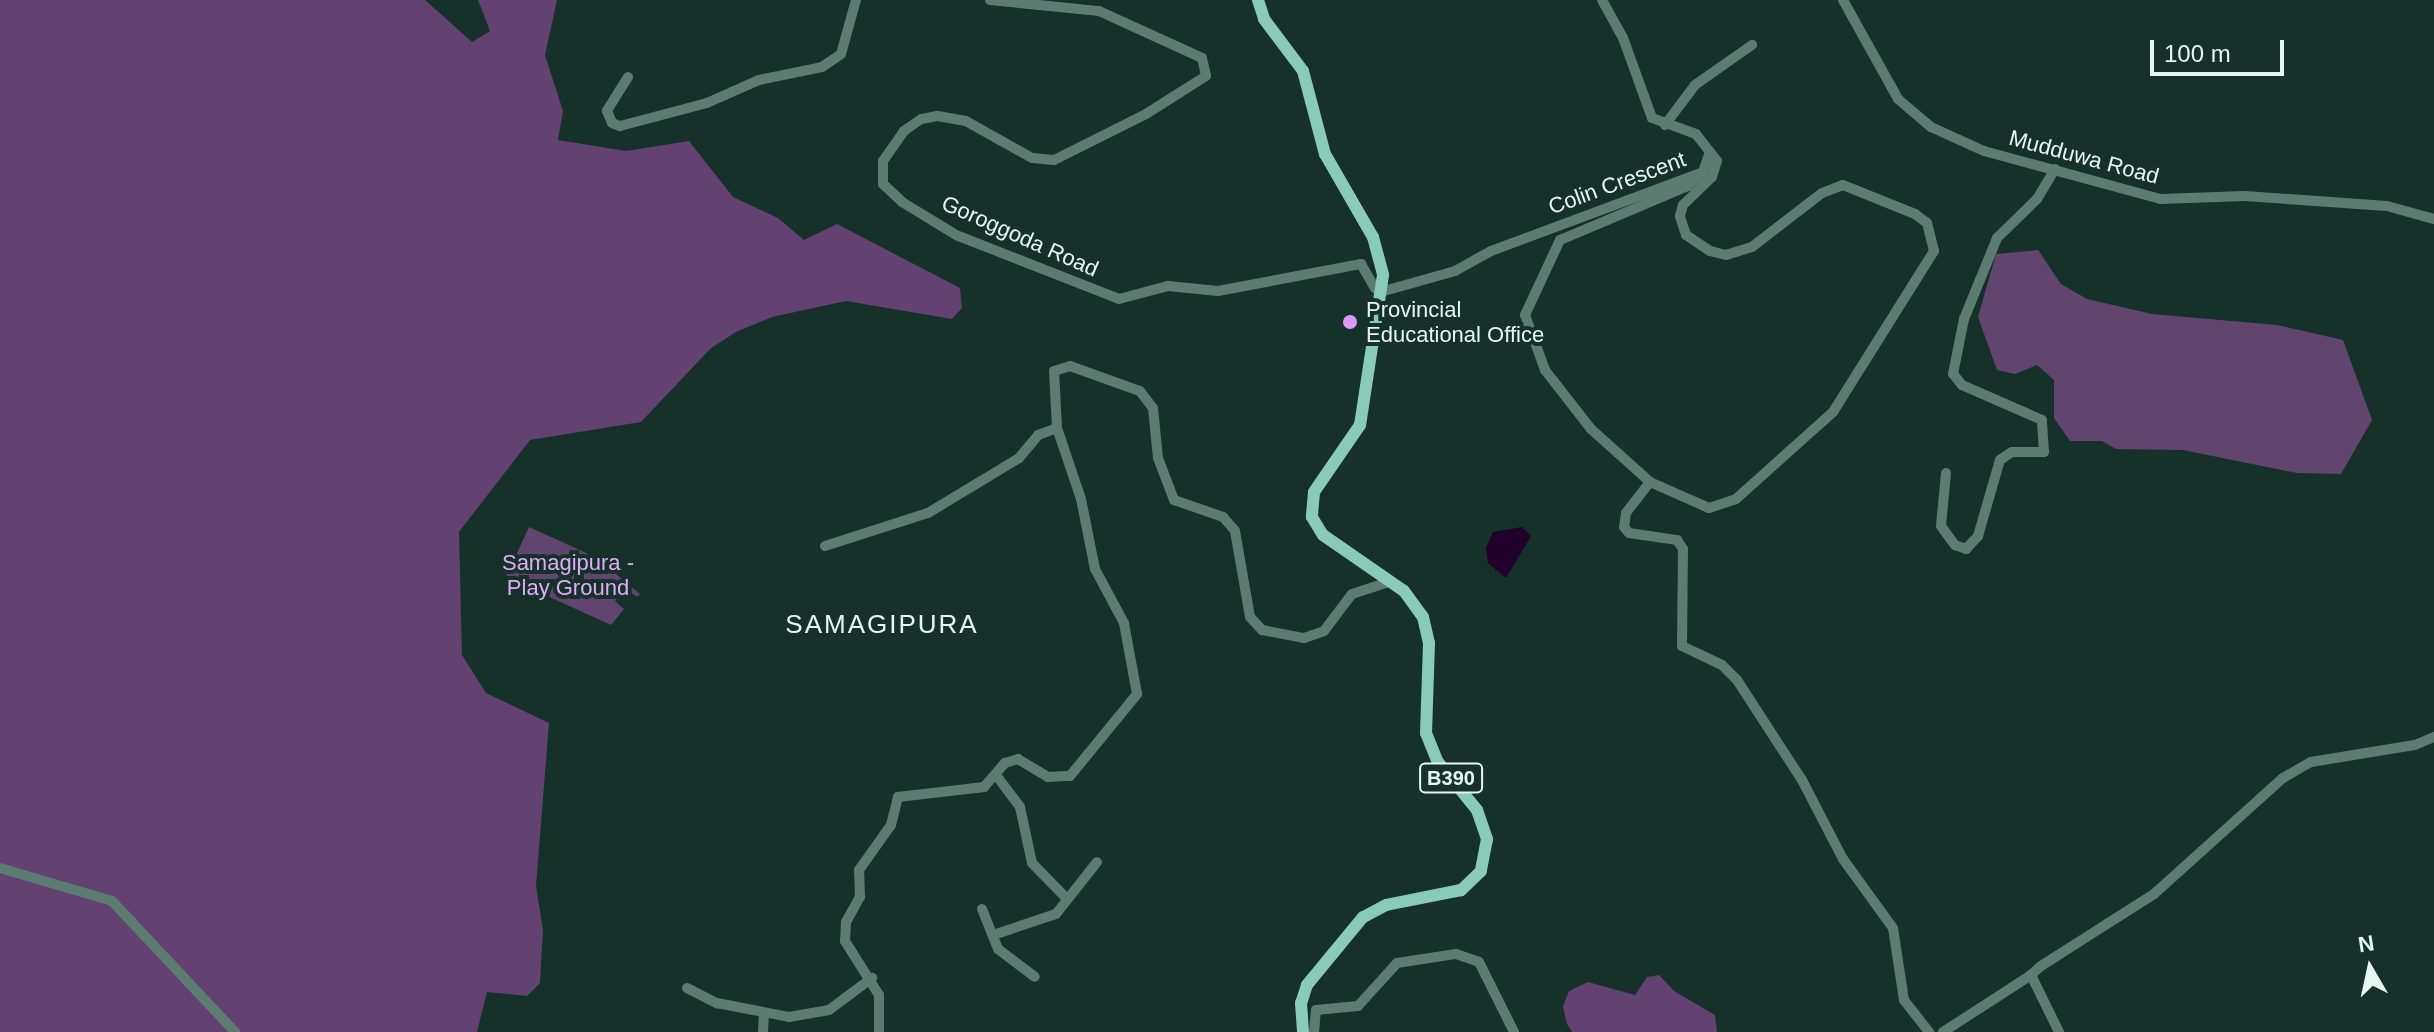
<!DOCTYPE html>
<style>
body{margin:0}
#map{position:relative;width:2434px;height:1032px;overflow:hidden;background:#163129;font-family:Helvetica,sans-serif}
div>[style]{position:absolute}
.green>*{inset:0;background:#62456f}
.forest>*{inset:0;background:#634171}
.water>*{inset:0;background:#21012c}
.minor>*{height:10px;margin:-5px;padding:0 5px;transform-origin:5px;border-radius:5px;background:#5c7b71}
.major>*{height:12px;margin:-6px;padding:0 6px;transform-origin:6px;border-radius:6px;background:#89cbb6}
.dots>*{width:22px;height:22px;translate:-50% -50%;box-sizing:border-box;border:4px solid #163129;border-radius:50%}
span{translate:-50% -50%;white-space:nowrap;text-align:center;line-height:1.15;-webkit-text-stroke:8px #163129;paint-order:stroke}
.shield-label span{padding:2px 6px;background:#163129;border:2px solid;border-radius:6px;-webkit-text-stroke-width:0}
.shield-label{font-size:20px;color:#e6f6f1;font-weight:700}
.street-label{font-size:22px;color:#e6f6f1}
.poi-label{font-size:22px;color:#e6f6f1}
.left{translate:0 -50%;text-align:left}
.park-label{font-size:22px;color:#e0acf7}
.quarter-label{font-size:26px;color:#e6f6f1;letter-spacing:2px}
.north{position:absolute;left:2330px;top:928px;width:80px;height:80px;-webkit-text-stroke:6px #163129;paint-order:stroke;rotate:351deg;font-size:22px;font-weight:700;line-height:32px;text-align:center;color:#e6f6f1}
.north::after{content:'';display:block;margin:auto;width:28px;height:36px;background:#e6f6f1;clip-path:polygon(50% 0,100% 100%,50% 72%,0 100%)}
.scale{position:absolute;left:2150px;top:40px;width:134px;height:36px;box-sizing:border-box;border:4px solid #e6f6f1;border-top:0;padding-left:10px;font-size:24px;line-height:28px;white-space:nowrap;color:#e6f6f1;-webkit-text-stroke:6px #163129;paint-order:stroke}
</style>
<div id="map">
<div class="green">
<div style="clip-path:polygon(2038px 250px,2061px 284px,2087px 299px,2152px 314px,2277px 325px,2343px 340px,2372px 420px,2341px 474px,2297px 473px,2183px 450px,2116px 449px,2102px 441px,2070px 441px,2054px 418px,2054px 380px,2037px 365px,2015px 374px,1997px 370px,1978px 317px,1996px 254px)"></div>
<div style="clip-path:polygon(529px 527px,597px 558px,640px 594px,637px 597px,625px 588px,615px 601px,624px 609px,611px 625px,506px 577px)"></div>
</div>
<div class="forest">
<div style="clip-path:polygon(0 0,425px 0,472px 42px,490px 31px,478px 0,557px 0,545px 55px,563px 111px,558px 140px,626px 151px,689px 141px,733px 197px,778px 218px,804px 240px,837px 224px,960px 288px,962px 308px,952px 319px,846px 301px,772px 317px,736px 332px,711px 348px,641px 422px,530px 440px,459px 532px,462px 655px,486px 693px,549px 723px,536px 886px,543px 930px,540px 983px,527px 996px,487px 992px,477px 1032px,0 1032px)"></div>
<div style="clip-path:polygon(1659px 975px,1674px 991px,1715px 1015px,1717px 1032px,1572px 1032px,1567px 1024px,1563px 1006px,1569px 991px,1588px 982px,1635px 995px,1647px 977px)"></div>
</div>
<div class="water">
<div style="clip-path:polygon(1522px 527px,1531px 536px,1506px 578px,1488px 563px,1486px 548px,1493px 532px)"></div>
</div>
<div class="minor">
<div style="left:990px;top:0;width:110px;rotate:5.8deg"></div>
<div style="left:1099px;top:11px;width:113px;rotate:24.5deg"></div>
<div style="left:1202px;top:58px;width:18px;rotate:77deg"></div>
<div style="left:1206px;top:76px;width:71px;rotate:147.7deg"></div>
<div style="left:1146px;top:114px;width:103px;rotate:153.4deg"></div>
<div style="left:1054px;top:160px;width:22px;rotate:-175deg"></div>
<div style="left:1032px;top:158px;width:76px;rotate:-150.7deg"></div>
<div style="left:966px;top:121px;width:29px;rotate:-170deg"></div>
<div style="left:937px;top:116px;width:16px;rotate:169deg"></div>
<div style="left:921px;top:119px;width:21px;rotate:145deg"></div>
<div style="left:904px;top:131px;width:37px;rotate:125deg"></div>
<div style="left:883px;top:161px;width:23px;rotate:90deg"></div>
<div style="left:883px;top:184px;width:26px;rotate:43deg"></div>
<div style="left:902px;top:202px;width:63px;rotate:31.4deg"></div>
<div style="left:956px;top:235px;width:175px;rotate:21.4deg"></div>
<div style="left:1119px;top:299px;width:51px;rotate:-14.9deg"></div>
<div style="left:1168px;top:286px;width:50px;rotate:5.7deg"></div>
<div style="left:1218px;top:291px;width:146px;rotate:-10.7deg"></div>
<div style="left:1361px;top:264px;width:28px;rotate:60deg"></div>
<div style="left:1375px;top:288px;width:9px;rotate:-6deg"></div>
<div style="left:1843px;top:0;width:113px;rotate:60.9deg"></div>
<div style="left:1898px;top:99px;width:43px;rotate:40.3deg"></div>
<div style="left:1931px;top:127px;width:58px;rotate:24.4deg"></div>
<div style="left:1984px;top:151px;width:183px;rotate:15.2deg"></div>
<div style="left:2161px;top:199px;width:84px;rotate:-2deg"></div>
<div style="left:2245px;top:196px;width:142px;rotate:4deg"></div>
<div style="left:2387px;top:206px;width:49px;rotate:15.5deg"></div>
<div style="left:628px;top:77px;width:40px;rotate:122deg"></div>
<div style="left:607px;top:111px;width:13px;rotate:67deg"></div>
<div style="left:612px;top:123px;width:9px;rotate:21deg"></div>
<div style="left:620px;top:126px;width:90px;rotate:-14.8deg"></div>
<div style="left:707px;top:103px;width:57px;rotate:-23.9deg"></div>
<div style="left:759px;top:80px;width:64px;rotate:-11.7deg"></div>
<div style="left:822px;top:67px;width:23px;rotate:-34deg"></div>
<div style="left:841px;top:54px;width:56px;rotate:-74.5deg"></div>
<div style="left:1665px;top:125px;width:50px;rotate:-53.1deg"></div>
<div style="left:1695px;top:85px;width:70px;rotate:-35.1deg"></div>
<div style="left:1703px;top:172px;width:21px;rotate:137deg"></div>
<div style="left:1688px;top:186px;width:139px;rotate:157.1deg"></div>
<div style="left:1560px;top:240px;width:83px;rotate:115deg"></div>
<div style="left:1525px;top:315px;width:59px;rotate:70deg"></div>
<div style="left:1545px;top:370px;width:75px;rotate:52.1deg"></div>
<div style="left:1591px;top:429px;width:79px;rotate:41.9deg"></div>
<div style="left:1650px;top:482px;width:64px;rotate:23.8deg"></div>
<div style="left:1709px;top:508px;width:28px;rotate:-18deg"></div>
<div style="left:1736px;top:499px;width:130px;rotate:-41.9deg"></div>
<div style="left:1833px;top:412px;width:190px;rotate:-57.9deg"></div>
<div style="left:1934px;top:251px;width:29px;rotate:-104deg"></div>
<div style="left:1927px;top:223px;width:15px;rotate:-143deg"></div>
<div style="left:1915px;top:214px;width:78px;rotate:-158.1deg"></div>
<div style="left:1843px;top:185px;width:22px;rotate:159deg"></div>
<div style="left:1822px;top:193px;width:88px;rotate:142.4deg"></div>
<div style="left:1752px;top:247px;width:27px;rotate:163deg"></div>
<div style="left:1726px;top:255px;width:16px;rotate:-166deg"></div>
<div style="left:1710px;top:251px;width:29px;rotate:-146deg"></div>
<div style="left:1686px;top:235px;width:20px;rotate:-108deg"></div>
<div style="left:1680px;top:216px;width:11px;rotate:-75deg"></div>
<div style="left:1683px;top:205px;width:40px;rotate:-44deg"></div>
<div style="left:1712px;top:177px;width:17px;rotate:-73deg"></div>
<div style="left:1717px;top:161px;width:11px;rotate:-128deg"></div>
<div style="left:1384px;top:291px;width:74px;rotate:-15.7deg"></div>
<div style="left:1455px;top:271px;width:41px;rotate:-29.1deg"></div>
<div style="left:1491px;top:251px;width:226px;rotate:-20.4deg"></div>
<div style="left:1703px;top:172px;width:21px;rotate:-71deg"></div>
<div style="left:1710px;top:152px;width:23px;rotate:-128deg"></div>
<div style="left:1696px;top:134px;width:47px;rotate:-160deg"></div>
<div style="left:1652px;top:118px;width:85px;rotate:-109.9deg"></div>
<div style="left:1623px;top:38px;width:43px;rotate:-118.9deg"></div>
<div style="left:1946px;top:473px;width:53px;rotate:95.4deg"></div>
<div style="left:1941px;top:526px;width:24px;rotate:54deg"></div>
<div style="left:1955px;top:545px;width:12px;rotate:20deg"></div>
<div style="left:1966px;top:549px;width:18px;rotate:-47deg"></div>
<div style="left:1978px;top:536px;width:79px;rotate:-73.9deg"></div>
<div style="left:2000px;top:460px;width:14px;rotate:-34deg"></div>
<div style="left:2012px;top:452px;width:32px"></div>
<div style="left:2044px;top:452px;width:32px;rotate:-94deg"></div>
<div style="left:2042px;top:420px;width:87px;rotate:-156.4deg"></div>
<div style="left:1962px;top:385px;width:14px;rotate:-129deg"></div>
<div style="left:1953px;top:374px;width:56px;rotate:-78.7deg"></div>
<div style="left:1964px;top:319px;width:87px;rotate:-67.8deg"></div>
<div style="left:1997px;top:238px;width:56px;rotate:-44.3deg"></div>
<div style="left:2037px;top:199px;width:35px;rotate:-59deg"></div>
<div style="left:1650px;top:482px;width:39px;rotate:128deg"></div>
<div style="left:1626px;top:513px;width:14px;rotate:98deg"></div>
<div style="left:1624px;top:527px;width:8px;rotate:50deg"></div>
<div style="left:1629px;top:533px;width:49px;rotate:8.3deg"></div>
<div style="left:1677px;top:540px;width:11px;rotate:56deg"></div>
<div style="left:1683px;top:549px;width:97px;rotate:90.6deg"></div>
<div style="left:1682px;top:646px;width:44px;rotate:25.4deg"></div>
<div style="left:1722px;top:665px;width:21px;rotate:45deg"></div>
<div style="left:1737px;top:680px;width:119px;rotate:57deg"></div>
<div style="left:1802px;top:780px;width:89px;rotate:62.6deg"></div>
<div style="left:1843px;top:859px;width:85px;rotate:54.1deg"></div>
<div style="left:1893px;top:928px;width:73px;rotate:81.3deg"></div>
<div style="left:1904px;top:1000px;width:41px;rotate:52deg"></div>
<div style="left:825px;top:546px;width:108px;rotate:-17.8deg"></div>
<div style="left:928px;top:513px;width:106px;rotate:-31.1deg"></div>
<div style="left:1019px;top:458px;width:30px;rotate:-50deg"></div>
<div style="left:1038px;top:435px;width:20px;rotate:-20deg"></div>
<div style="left:996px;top:775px;width:40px;rotate:53deg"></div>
<div style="left:1020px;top:807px;width:57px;rotate:77.9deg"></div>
<div style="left:1032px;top:863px;width:50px;rotate:45.8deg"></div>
<div style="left:0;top:868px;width:117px;rotate:16.4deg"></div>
<div style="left:112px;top:901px;width:180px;rotate:46.8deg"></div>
<div style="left:982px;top:909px;width:43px;rotate:68.2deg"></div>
<div style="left:998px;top:949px;width:46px;rotate:37.1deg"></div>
<div style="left:996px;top:934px;width:63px;rotate:-18.4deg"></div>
<div style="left:1056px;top:914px;width:66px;rotate:-51.7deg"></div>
<div style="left:687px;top:988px;width:34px;rotate:27deg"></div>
<div style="left:717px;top:1003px;width:73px;rotate:11deg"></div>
<div style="left:789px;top:1017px;width:41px;rotate:-9.9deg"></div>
<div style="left:829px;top:1010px;width:54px;rotate:-36.7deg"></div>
<div style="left:763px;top:1032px;width:19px;rotate:-87deg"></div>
<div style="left:879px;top:1032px;width:37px;rotate:-90deg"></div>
<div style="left:879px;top:995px;width:64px;rotate:-122.2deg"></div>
<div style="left:845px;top:941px;width:19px;rotate:-87deg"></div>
<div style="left:846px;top:922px;width:29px;rotate:-61deg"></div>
<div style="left:860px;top:897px;width:27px;rotate:-92deg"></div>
<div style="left:859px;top:870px;width:55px;rotate:-54.6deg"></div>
<div style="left:891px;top:825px;width:29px;rotate:-76deg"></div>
<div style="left:898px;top:797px;width:87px;rotate:-6.6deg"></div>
<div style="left:984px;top:787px;width:32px;rotate:-49deg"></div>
<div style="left:1005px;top:763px;width:14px;rotate:-17deg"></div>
<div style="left:1018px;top:759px;width:35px;rotate:31deg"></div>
<div style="left:1048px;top:777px;width:22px;rotate:-3deg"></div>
<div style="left:1070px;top:776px;width:106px;rotate:-50.7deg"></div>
<div style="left:1137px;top:694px;width:72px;rotate:-100.4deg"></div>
<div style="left:1124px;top:623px;width:61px;rotate:-118.2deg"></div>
<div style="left:1095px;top:569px;width:71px;rotate:-101.3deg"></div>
<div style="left:1081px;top:499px;width:75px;rotate:-108.7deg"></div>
<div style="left:1057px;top:428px;width:57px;rotate:-93deg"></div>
<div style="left:1054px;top:371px;width:17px;rotate:-17deg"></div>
<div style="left:1070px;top:366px;width:74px;rotate:19.7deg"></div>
<div style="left:1140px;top:391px;width:21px;rotate:53deg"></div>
<div style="left:1153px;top:408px;width:50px;rotate:84.3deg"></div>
<div style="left:1158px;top:458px;width:45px;rotate:69.1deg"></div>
<div style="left:1174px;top:500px;width:52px;rotate:19.1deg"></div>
<div style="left:1223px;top:517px;width:18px;rotate:49deg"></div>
<div style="left:1235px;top:531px;width:87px;rotate:80.1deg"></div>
<div style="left:1250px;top:617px;width:18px;rotate:47deg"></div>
<div style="left:1262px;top:630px;width:43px;rotate:10.8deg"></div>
<div style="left:1304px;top:638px;width:21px;rotate:-19deg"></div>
<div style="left:1324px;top:631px;width:46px;rotate:-52.9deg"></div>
<div style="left:1352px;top:594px;width:38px;rotate:-18deg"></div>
<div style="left:1314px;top:1032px;width:22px;rotate:-85deg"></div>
<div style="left:1316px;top:1010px;width:42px;rotate:-5.4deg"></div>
<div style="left:1358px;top:1006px;width:58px;rotate:-47.8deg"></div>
<div style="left:1397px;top:963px;width:60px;rotate:-8.7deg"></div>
<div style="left:1456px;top:954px;width:24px;rotate:19deg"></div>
<div style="left:1479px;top:962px;width:78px;rotate:63.4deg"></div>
<div style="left:1943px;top:1032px;width:105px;rotate:-32.9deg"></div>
<div style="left:2059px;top:1032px;width:64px;rotate:-116.2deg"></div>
<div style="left:2031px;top:975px;width:13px;rotate:-42deg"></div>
<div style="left:2041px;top:966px;width:134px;rotate:-32.5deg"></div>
<div style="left:2154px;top:894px;width:173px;rotate:-42deg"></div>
<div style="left:2283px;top:778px;width:32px;rotate:-30deg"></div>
<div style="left:2311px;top:762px;width:105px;rotate:-9.3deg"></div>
<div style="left:2415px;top:745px;width:21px;rotate:-23deg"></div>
</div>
<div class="major">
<div style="left:1258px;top:0;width:20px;rotate:72deg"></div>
<div style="left:1264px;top:19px;width:65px;rotate:53.1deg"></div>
<div style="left:1303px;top:71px;width:86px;rotate:75.2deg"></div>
<div style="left:1325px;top:154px;width:96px;rotate:60deg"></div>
<div style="left:1373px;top:237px;width:39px;rotate:75deg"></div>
<div style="left:1383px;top:275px;width:152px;rotate:98.7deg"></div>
<div style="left:1360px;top:425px;width:81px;rotate:124.5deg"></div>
<div style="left:1314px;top:492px;width:25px;rotate:95deg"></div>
<div style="left:1312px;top:517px;width:21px;rotate:59deg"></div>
<div style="left:1323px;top:535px;width:98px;rotate:34.7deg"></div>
<div style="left:1404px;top:591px;width:32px;rotate:54deg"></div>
<div style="left:1423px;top:617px;width:27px;rotate:77deg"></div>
<div style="left:1429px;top:643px;width:90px;rotate:91.9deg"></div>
<div style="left:1426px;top:733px;width:31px;rotate:68deg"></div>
<div style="left:1438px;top:762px;width:62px;rotate:50.9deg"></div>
<div style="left:1477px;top:810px;width:31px;rotate:71deg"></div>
<div style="left:1487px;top:839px;width:33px;rotate:101deg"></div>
<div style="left:1481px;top:871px;width:28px;rotate:136deg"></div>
<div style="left:1461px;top:890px;width:76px;rotate:168.7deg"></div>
<div style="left:1386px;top:905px;width:26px;rotate:152deg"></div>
<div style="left:1363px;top:917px;width:88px;rotate:129.5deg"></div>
<div style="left:1307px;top:985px;width:19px;rotate:108deg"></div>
<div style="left:1301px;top:1003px;width:29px;rotate:86deg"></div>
</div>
<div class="dots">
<div style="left:1350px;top:322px;background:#da9af6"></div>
</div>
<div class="shield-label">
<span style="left:1451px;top:778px">B390</span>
</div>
<div class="street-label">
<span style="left:2084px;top:157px;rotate:15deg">Mudduwa Road</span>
<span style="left:1617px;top:183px;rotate:-20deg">Colin Crescent</span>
<span style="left:1020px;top:236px;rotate:24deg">Goroggoda Road</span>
</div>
<div class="poi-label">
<span class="left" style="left:1366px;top:322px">Provincial<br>Educational Office</span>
</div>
<div class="park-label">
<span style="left:568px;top:575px">Samagipura -<br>Play Ground</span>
</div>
<div class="quarter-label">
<span style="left:882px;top:625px">SAMAGIPURA</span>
</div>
<div class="north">N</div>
<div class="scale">100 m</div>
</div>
